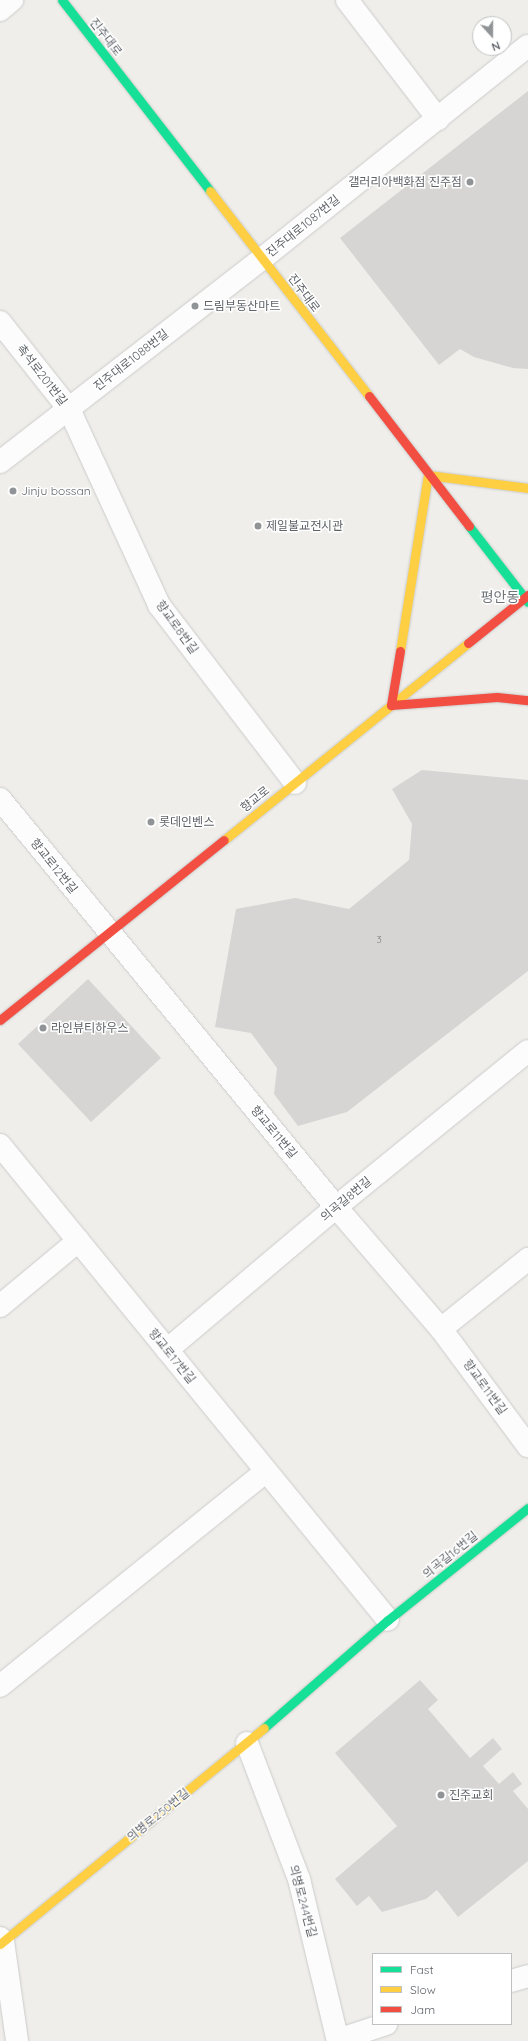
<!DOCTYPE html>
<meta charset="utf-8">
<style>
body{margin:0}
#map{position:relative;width:528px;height:2041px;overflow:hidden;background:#efeeea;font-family:Quicksand,"Noto Sans KR",sans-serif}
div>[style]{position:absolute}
.building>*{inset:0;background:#d6d5d3}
.roads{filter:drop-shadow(0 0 1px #cbcccc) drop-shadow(0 0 1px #cbcccc)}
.street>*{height:22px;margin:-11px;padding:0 11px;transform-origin:11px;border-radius:11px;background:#fdfcfc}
.fast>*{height:9px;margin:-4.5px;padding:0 4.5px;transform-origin:4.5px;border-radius:4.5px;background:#16e098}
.slow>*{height:9px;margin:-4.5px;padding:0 4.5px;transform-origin:4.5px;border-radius:4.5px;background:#ffcf43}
.jam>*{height:9px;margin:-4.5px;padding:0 4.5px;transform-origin:4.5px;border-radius:4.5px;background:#f24e42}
.dots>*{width:11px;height:11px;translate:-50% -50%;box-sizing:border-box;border:2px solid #fff;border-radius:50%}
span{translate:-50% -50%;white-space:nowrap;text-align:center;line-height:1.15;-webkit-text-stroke:3px #fff;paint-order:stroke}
.number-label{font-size:10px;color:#7e8184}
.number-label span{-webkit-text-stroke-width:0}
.street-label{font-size:12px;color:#5f6368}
.poi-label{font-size:12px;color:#5f6368}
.right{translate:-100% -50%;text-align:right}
.left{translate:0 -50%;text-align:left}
.quarter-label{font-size:14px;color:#70757a}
.legend{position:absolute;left:372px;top:1953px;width:140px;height:72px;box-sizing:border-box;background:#fff;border:1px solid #bfc1c3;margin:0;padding:5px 7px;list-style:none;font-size:12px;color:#5f6368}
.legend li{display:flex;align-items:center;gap:8px;height:20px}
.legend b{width:20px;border:1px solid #bfc1c3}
.north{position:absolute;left:472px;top:16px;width:40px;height:40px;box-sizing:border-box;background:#fff;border:1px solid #bfc1c3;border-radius:50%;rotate:159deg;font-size:11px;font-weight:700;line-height:16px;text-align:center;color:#5f6368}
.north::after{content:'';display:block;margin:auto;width:14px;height:18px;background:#919496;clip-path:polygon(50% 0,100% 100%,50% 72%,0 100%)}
</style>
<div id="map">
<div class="building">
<div style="clip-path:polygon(528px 91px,528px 369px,513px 368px,474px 357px,460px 349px,439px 365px,340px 238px)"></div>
<div style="clip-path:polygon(422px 770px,528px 780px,528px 971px,347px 1112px,298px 1126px,274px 1094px,277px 1068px,251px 1033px,215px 1027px,236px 909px,295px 898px,349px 909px,409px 860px,412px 824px,392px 789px)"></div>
<div style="clip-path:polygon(88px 979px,161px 1058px,91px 1122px,18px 1044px)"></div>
<div style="clip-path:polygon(420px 1680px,438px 1700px,428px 1709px,470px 1758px,493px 1738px,502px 1749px,483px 1766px,499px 1784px,513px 1772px,522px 1784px,513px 1791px,528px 1809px,528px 1861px,458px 1917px,437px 1890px,426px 1899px,382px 1912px,369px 1896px,357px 1906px,335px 1879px,397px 1826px,335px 1753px)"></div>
</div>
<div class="roads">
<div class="street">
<div style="left:347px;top:0;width:150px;rotate:52.6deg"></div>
<div style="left:0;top:10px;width:16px;rotate:-40deg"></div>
<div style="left:0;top:322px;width:111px;rotate:51.6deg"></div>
<div style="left:69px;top:409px;width:216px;rotate:65.3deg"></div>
<div style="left:159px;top:605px;width:224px;rotate:52.6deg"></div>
<div style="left:0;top:462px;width:333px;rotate:-37.8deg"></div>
<div style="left:263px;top:258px;width:339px;rotate:-38.7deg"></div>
<div style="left:0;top:799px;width:529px;rotate:50.53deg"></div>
<div style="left:336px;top:1207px;width:161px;rotate:49.3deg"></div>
<div style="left:441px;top:1329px;width:146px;rotate:53.4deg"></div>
<div style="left:0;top:1145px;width:613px;rotate:50.76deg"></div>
<div style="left:0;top:1306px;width:102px;rotate:-39.8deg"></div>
<div style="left:441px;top:1329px;width:112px;rotate:-38.8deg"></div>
<div style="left:167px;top:1350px;width:221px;rotate:-40.2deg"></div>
<div style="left:336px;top:1207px;width:247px;rotate:-39.1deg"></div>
<div style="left:0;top:1686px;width:342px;rotate:-38.9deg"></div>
<div style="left:247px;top:1743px;width:146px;rotate:69.1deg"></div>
<div style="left:299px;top:1879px;width:167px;rotate:76.5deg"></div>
<div style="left:0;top:1938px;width:4px;rotate:45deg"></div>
<div style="left:3px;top:1941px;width:101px;rotate:82deg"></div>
<div style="left:511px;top:1981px;width:18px;rotate:-16deg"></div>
<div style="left:338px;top:2040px;width:51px;rotate:-18.4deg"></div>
</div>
<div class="fast">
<div style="left:62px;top:0;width:242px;rotate:52.2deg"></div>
<div style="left:469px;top:526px;width:96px;rotate:52.2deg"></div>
<div style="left:264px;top:1728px;width:164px;rotate:-41.1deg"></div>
<div style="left:388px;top:1620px;width:179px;rotate:-38.7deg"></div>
</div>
<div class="slow">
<div style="left:210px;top:191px;width:259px;rotate:52.2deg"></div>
<div style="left:400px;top:651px;width:178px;rotate:-81deg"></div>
<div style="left:428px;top:475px;width:101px;rotate:7.4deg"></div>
<div style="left:224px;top:840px;width:314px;rotate:-38.9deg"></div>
<div style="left:0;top:1944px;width:341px;rotate:-39.3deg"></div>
</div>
<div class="jam">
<div style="left:369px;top:396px;width:164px;rotate:52.4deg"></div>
<div style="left:468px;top:643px;width:77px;rotate:-38.7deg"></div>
<div style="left:400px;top:651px;width:55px;rotate:99.5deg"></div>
<div style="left:391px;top:705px;width:106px;rotate:-4.3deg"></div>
<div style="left:497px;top:697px;width:31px;rotate:6deg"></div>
<div style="left:0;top:1020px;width:287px;rotate:-38.8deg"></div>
</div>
</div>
<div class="dots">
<div style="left:470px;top:182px;background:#919496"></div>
<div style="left:195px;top:306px;background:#919496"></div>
<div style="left:13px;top:491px;background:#919496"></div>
<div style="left:258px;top:526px;background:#919496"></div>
<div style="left:151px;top:822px;background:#919496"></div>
<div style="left:43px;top:1028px;background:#919496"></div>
<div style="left:441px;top:1795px;background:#919496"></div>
</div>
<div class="number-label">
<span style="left:379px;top:940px">3</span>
</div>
<div class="street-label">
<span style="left:106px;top:37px;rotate:52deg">진주대로</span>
<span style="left:303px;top:226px;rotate:-39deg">진주대로1087번길</span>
<span style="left:304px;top:293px;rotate:53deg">진주대로</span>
<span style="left:131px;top:360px;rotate:-38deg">진주대로1088번길</span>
<span style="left:42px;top:375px;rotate:52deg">촉석로201번길</span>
<span style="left:177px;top:627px;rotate:54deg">향교로8번길</span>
<span style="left:255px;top:799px;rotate:-39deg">향교로</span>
<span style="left:54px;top:866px;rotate:51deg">향교로12번길</span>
<span style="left:274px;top:1132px;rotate:50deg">향교로11번길</span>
<span style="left:346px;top:1199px;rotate:-40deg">의곡길8번길</span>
<span style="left:172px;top:1356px;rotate:51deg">향교로17번길</span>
<span style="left:485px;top:1387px;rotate:54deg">향교로11번길</span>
<span style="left:450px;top:1555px;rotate:-39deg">의곡길16번길</span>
<span style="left:158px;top:1815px;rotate:-39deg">의병로250번길</span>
<span style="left:303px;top:1901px;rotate:75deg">의병로244번길</span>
</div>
<div class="poi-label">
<span class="right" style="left:462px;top:182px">갤러리아백화점 진주점</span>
<span class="left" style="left:203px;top:306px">드림부동산마트</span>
<span class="left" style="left:21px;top:491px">Jinju bossan</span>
<span class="left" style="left:266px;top:526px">제일불교전시관</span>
<span class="left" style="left:159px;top:822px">롯데인벤스</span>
<span class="left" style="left:51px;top:1028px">라인뷰티하우스</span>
<span class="left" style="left:449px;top:1795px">진주교회</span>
</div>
<div class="quarter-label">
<span style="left:500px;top:597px">평안동</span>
</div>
<ul class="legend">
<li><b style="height:5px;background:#16e098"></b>Fast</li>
<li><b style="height:5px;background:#ffcf43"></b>Slow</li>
<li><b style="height:5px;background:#f24e42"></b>Jam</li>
</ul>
<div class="north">N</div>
</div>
